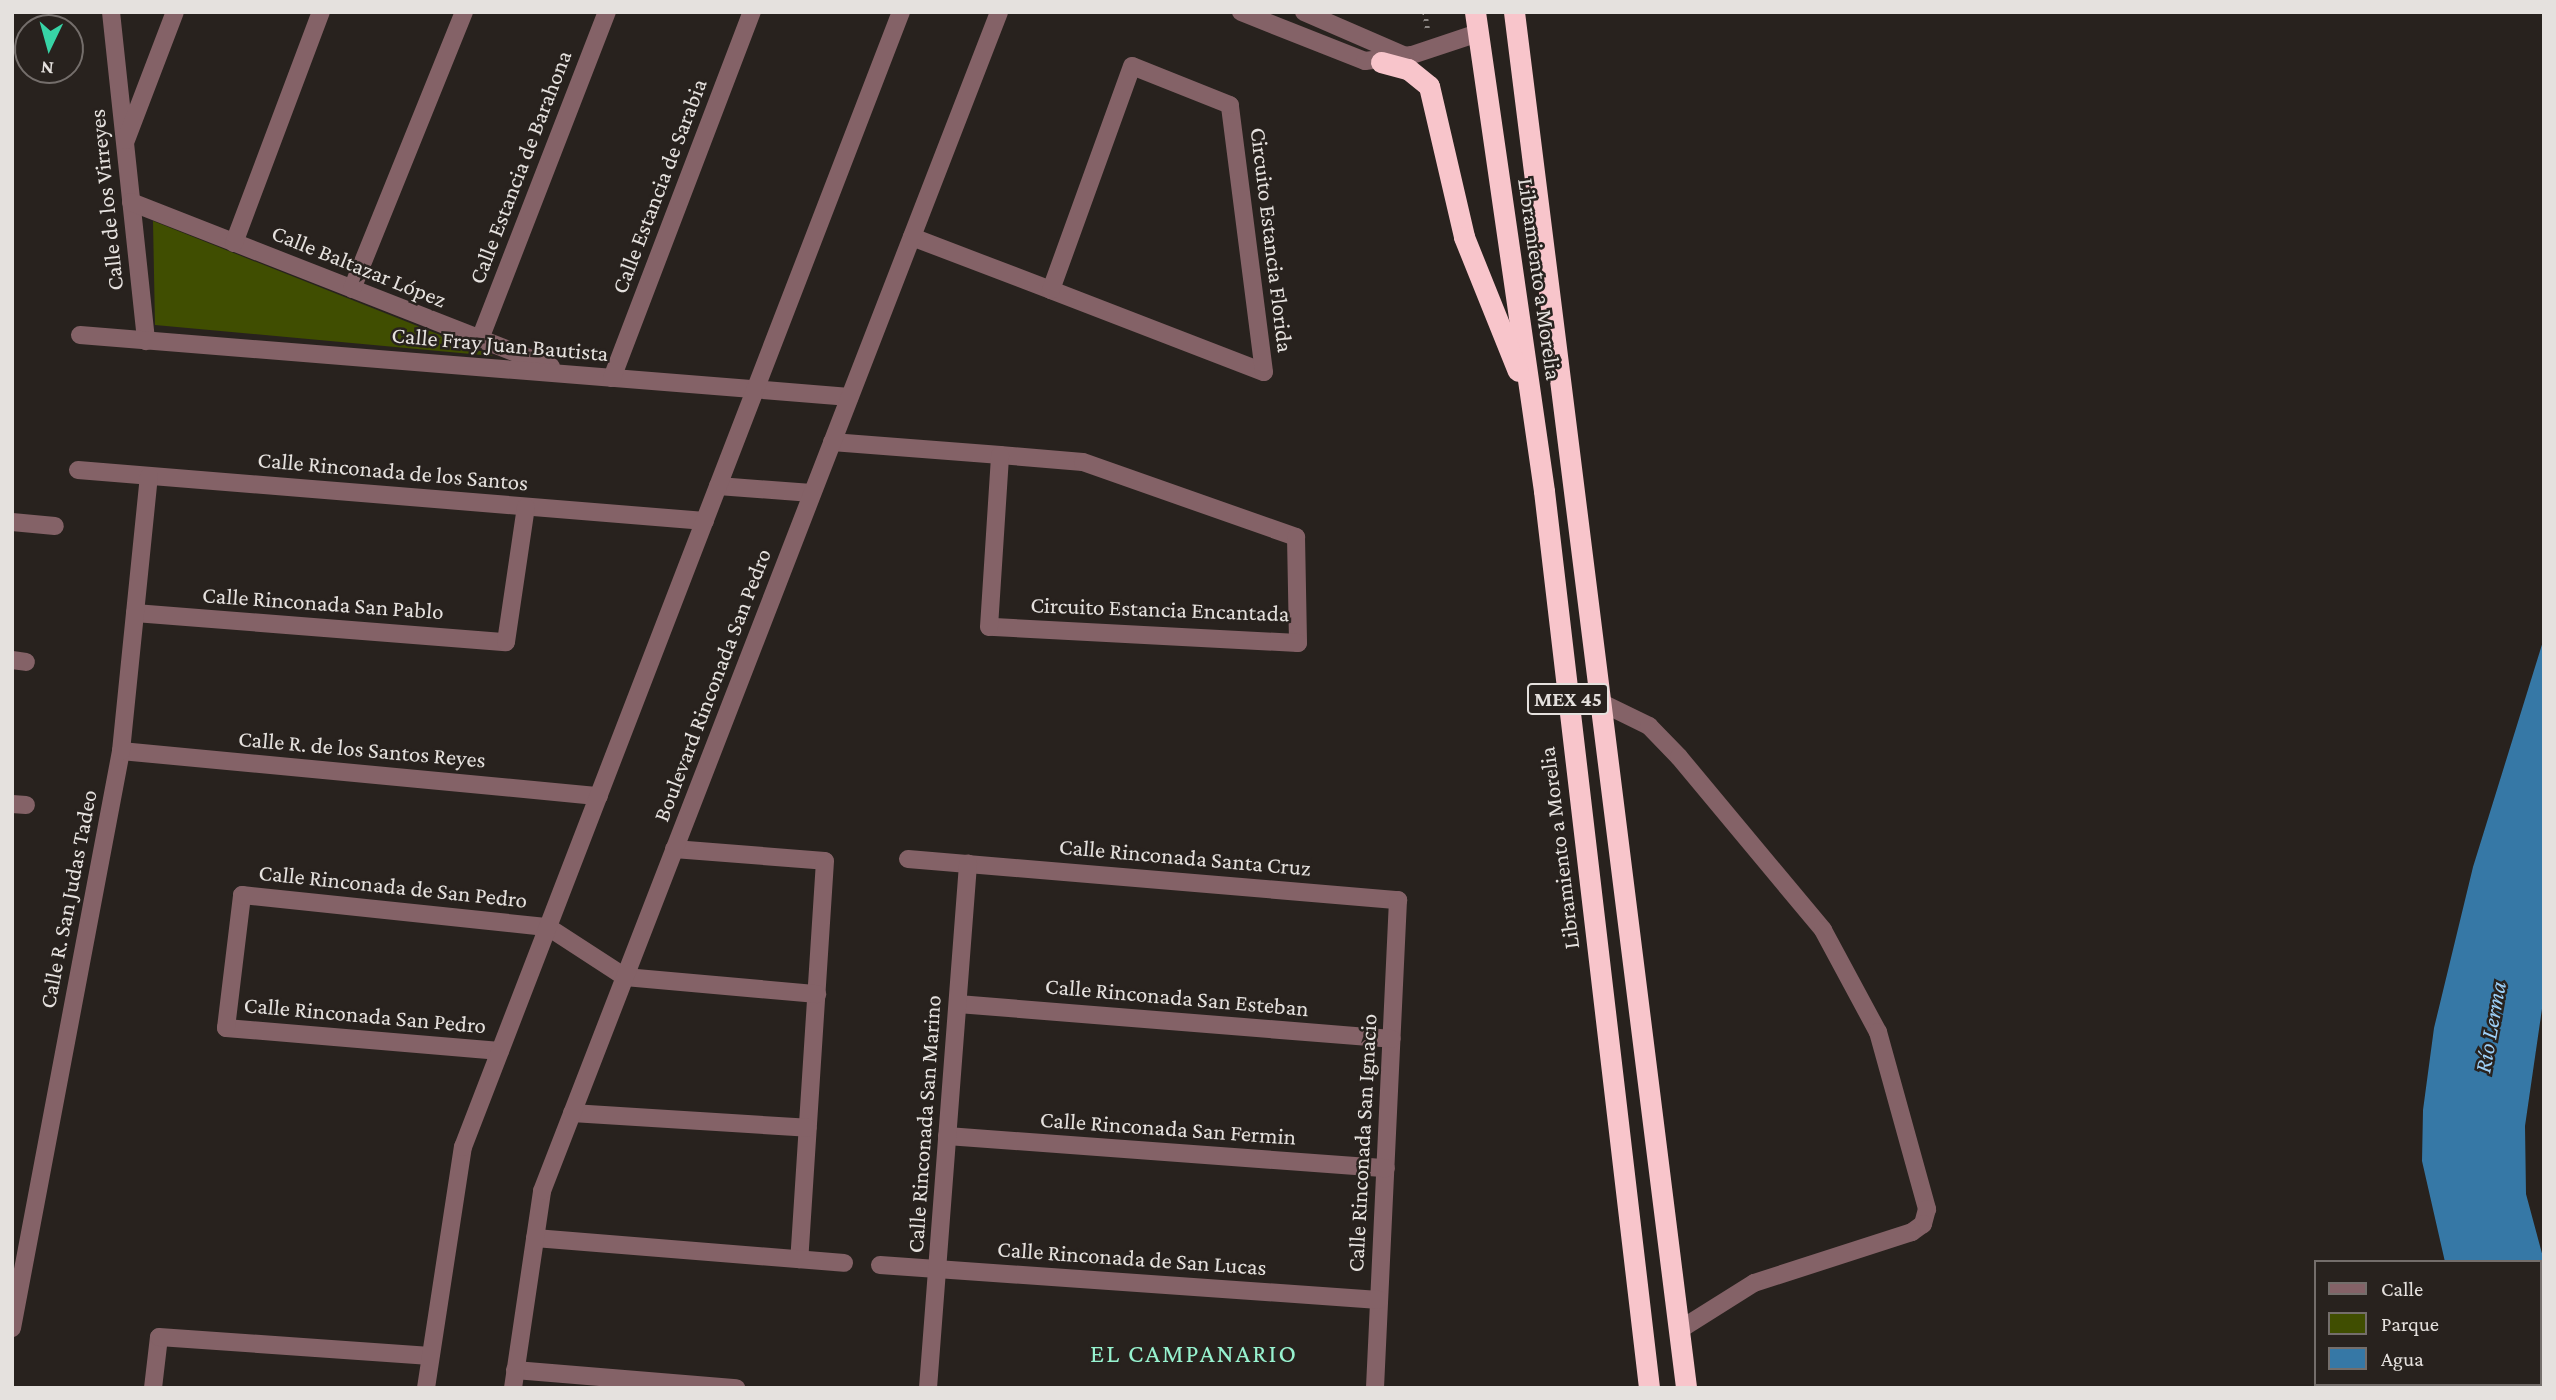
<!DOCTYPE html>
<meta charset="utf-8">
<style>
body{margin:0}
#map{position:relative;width:2556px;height:1400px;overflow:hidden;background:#28221e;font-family:"Crimson Pro",serif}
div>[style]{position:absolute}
.green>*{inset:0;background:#404e01}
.water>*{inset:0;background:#3678a6}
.path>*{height:4.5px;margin-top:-2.25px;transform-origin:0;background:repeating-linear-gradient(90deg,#8b8683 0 2px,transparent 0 7px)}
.minor>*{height:18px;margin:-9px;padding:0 9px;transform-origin:9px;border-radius:9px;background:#846267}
.highway>*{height:21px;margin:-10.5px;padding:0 10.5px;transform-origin:10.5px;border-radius:10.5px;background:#f8c5cb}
span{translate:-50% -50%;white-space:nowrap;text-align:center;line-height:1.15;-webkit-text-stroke:5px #28221e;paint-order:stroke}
.shield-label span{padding:2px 5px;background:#28221e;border:2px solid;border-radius:5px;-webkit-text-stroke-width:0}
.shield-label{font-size:21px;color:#e5e1de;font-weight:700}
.street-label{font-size:23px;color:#e5e1de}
.water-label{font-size:24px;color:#9ed1f9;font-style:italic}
.quarter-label{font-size:26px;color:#97f2cf;letter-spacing:2px}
.frame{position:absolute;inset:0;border:14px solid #e5e1de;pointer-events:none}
.legend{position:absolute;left:2314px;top:1260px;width:228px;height:126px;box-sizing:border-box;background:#28221e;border:2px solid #746e6b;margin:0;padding:9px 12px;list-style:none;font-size:21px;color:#e5e1de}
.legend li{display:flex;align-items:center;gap:14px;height:35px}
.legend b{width:35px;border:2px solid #746e6b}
.north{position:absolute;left:14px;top:14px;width:70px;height:70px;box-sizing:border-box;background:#28221e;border:2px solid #746e6b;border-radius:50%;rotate:185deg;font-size:19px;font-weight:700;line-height:28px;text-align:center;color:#e5e1de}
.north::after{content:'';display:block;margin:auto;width:24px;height:32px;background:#37d4a6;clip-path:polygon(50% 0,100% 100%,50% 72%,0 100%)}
</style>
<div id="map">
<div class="green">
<div style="clip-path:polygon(153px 221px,493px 356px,155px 325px)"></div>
</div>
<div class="water">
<div style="clip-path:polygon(2544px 638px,2544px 995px,2525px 1126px,2526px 1194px,2544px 1261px,2544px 1388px,2503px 1388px,2501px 1384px,2540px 1384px,2540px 1262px,2445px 1262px,2422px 1161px,2423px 1110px,2434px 1028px,2473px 867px)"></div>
</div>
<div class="path">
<div style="left:1425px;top:12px;width:18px;rotate:81deg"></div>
</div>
<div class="minor">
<div style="left:111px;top:12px;width:331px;rotate:83.9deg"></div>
<div style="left:1241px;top:12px;width:133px;rotate:21.6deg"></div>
<div style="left:1365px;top:61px;width:47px;rotate:-7.3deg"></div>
<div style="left:1412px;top:55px;width:70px;rotate:-18.4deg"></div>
<div style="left:1304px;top:12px;width:110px;rotate:23.5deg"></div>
<div style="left:126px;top:140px;width:137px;rotate:-69.1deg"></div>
<div style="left:131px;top:202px;width:451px;rotate:21.4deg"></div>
<div style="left:912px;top:237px;width:149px;rotate:20.9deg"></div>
<div style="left:1051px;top:290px;width:228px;rotate:21.1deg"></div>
<div style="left:1264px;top:372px;width:269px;rotate:-97.3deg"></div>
<div style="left:1230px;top:105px;width:105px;rotate:-158.3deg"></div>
<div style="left:1132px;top:66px;width:238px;rotate:109.9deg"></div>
<div style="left:234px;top:243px;width:247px;rotate:-69.4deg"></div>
<div style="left:352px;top:289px;width:299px;rotate:-68deg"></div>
<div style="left:80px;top:335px;width:772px;rotate:4.6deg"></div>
<div style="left:480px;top:339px;width:351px;rotate:-68.8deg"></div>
<div style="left:612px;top:378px;width:392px;rotate:-69.1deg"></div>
<div style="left:832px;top:442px;width:169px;rotate:4.4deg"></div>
<div style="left:1000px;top:455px;width:83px;rotate:4.8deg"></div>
<div style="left:1083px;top:462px;width:226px;rotate:19.4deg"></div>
<div style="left:1296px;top:537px;width:106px;rotate:88.9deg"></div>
<div style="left:1298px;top:643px;width:309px;rotate:-177deg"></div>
<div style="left:989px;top:627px;width:172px;rotate:-86.3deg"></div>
<div style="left:78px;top:470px;width:629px;rotate:4.65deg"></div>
<div style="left:718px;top:486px;width:94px;rotate:4.3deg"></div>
<div style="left:12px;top:522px;width:43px;rotate:5.3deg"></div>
<div style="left:135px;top:613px;width:372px;rotate:4.5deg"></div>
<div style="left:506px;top:642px;width:136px;rotate:-81.6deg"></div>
<div style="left:12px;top:660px;width:14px;rotate:8deg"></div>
<div style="left:1600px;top:702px;width:55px;rotate:26.1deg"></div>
<div style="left:1649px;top:726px;width:43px;rotate:45.9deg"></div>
<div style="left:1679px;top:757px;width:225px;rotate:50.2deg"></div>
<div style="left:1823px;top:930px;width:116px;rotate:61.7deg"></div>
<div style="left:1878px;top:1032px;width:184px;rotate:74.5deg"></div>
<div style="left:1927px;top:1209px;width:16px;rotate:105deg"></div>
<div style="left:1923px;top:1224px;width:14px;rotate:144deg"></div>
<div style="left:1912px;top:1232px;width:166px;rotate:162.1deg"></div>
<div style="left:1754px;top:1283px;width:89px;rotate:147.9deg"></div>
<div style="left:121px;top:751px;width:480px;rotate:5.4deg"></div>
<div style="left:12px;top:804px;width:14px;rotate:4deg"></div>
<div style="left:674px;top:849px;width:151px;rotate:4.5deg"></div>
<div style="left:825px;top:861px;width:399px;rotate:93.7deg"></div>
<div style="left:908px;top:859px;width:492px;rotate:4.8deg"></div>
<div style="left:1398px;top:900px;width:489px;rotate:92.7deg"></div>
<div style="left:958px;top:1004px;width:435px;rotate:4.6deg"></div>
<div style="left:500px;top:1051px;width:275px;rotate:-175.2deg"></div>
<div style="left:226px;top:1028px;width:134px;rotate:-83.1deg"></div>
<div style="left:242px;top:895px;width:308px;rotate:6deg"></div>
<div style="left:548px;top:927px;width:92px;rotate:33deg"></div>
<div style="left:625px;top:977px;width:193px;rotate:5.1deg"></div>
<div style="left:572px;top:1113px;width:236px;rotate:3.6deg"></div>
<div style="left:947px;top:1136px;width:440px;rotate:4.2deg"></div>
<div style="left:535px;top:1238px;width:310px;rotate:4.6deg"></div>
<div style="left:880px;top:1265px;width:500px;rotate:4.01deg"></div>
<div style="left:12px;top:1328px;width:587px;rotate:-79.3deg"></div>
<div style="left:121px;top:751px;width:276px;rotate:-84.2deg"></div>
<div style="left:515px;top:1370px;width:222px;rotate:4.7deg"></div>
<div style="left:153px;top:1388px;width:51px;rotate:-83.3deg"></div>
<div style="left:159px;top:1337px;width:272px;rotate:4deg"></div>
<div style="left:426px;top:1388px;width:244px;rotate:-81.3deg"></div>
<div style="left:463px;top:1147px;width:1217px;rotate:-68.9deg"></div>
<div style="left:513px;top:1388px;width:199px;rotate:-81.6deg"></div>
<div style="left:542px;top:1191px;width:1264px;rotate:-68.81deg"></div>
<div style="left:928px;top:1388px;width:526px;rotate:-85.63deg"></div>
</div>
<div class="highway">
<div style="left:1475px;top:12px;width:484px;rotate:81.8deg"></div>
<div style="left:1544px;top:491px;width:903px;rotate:83.32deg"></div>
<div style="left:1514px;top:12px;width:1387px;rotate:82.87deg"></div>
<div style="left:1381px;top:62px;width:28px;rotate:15deg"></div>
<div style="left:1408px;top:69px;width:27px;rotate:39deg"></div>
<div style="left:1429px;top:86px;width:155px;rotate:76.9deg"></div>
<div style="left:1464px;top:237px;width:144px;rotate:68.1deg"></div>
</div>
<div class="shield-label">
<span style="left:1568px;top:699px">MEX 45</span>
</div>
<div class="street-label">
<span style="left:520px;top:167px;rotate:-69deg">Calle Estancia de Barahona</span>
<span style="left:659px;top:186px;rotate:-69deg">Calle Estancia de Sarabia</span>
<span style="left:106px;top:200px;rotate:-96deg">Calle de los Virreyes</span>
<span style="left:1272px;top:240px;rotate:83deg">Circuito Estancia Florida</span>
<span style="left:359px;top:266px;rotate:22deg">Calle Baltazar López</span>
<span style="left:1540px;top:279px;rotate:82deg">Libramiento a Morelia</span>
<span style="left:500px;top:344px;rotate:5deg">Calle Fray Juan Bautista</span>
<span style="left:393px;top:471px;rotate:5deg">Calle Rinconada de los Santos</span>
<span style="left:323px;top:603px;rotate:4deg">Calle Rinconada San Pablo</span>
<span style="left:1160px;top:609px;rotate:2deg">Circuito Estancia Encantada</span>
<span style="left:712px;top:685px;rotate:-69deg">Boulevard Rinconada San Pedro</span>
<span style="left:362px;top:749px;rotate:5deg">Calle R. de los Santos Reyes</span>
<span style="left:1559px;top:848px;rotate:-97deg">Libramiento a Morelia</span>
<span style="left:1185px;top:857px;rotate:5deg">Calle Rinconada Santa Cruz</span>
<span style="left:393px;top:886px;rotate:6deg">Calle Rinconada de San Pedro</span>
<span style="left:68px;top:899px;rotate:-79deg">Calle R. San Judas Tadeo</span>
<span style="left:1177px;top:997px;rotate:5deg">Calle Rinconada San Esteban</span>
<span style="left:365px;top:1015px;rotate:5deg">Calle Rinconada San Pedro</span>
<span style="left:924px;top:1124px;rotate:-86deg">Calle Rinconada San Marino</span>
<span style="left:1168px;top:1128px;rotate:4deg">Calle Rinconada San Fermin</span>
<span style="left:1362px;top:1143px;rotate:-87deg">Calle Rinconada San Ignacio</span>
<span style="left:1132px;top:1258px;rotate:4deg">Calle Rinconada de San Lucas</span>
</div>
<div class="water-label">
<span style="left:2490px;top:1027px;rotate:-80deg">Río Lerma</span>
</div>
<div class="quarter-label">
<span style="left:1194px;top:1354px">EL CAMPANARIO</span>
</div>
<div class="frame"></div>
<ul class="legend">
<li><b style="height:9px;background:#846267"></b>Calle</li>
<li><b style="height:19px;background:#404e01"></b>Parque</li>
<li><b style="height:19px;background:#3678a6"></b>Agua</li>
</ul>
<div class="north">N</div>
</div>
